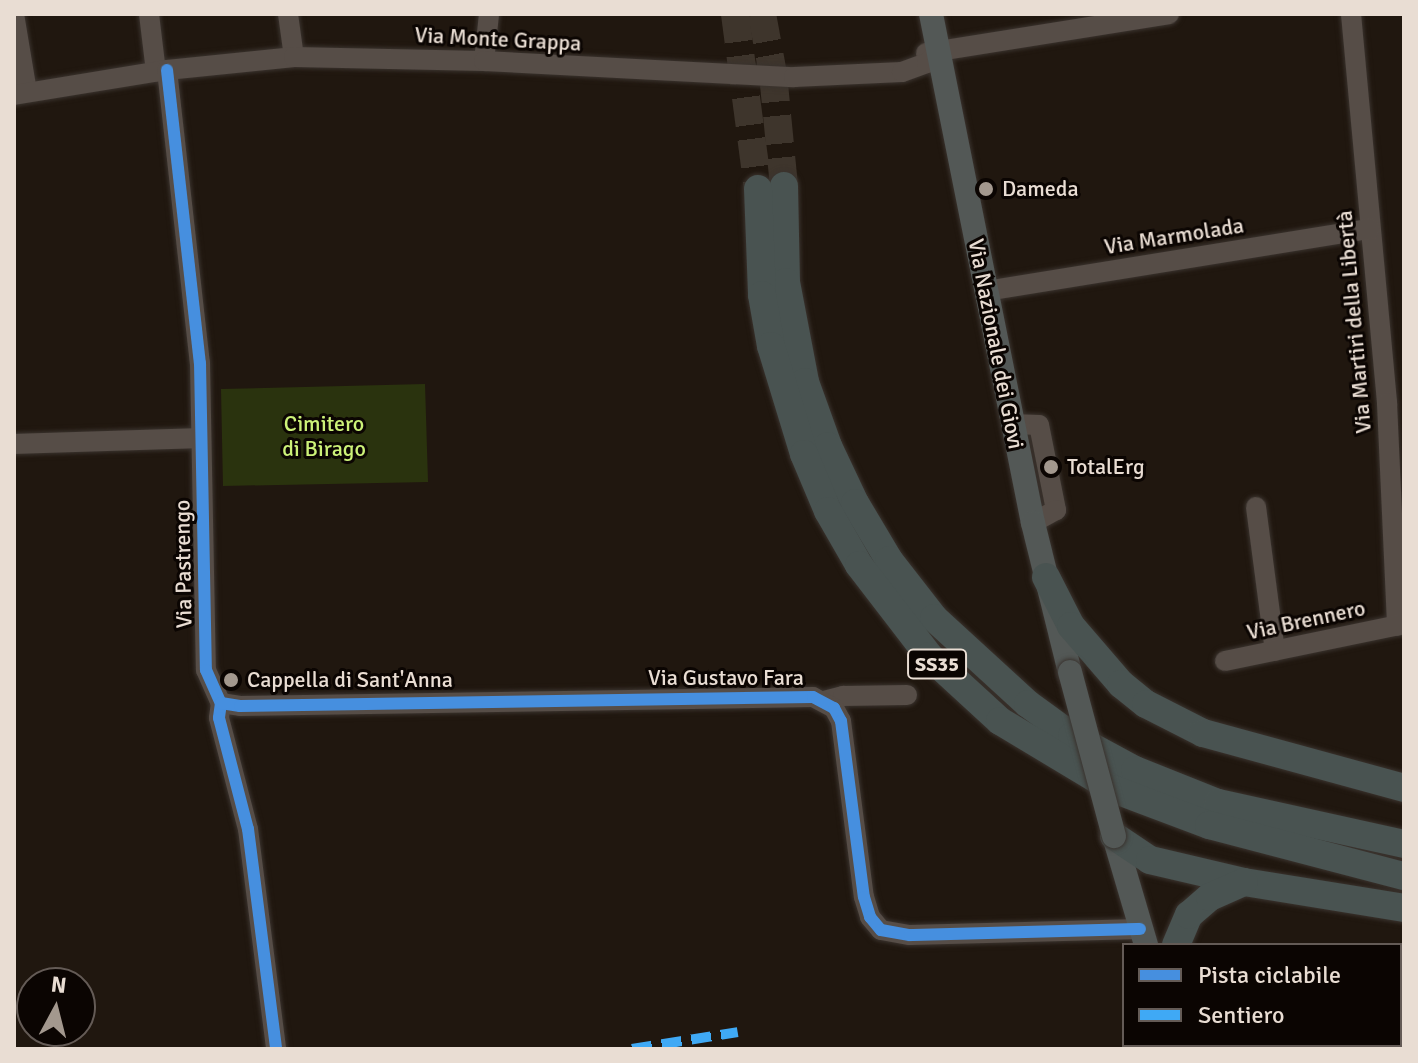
<!DOCTYPE html>
<meta charset="utf-8">
<style>
body{margin:0}
#map{position:relative;width:1418px;height:1063px;overflow:hidden;background:#20170f;font-family:Signika,sans-serif}
div>[style]{position:absolute}
.green>*{inset:0;background:#2a330e}
.highway-tunnel>*{height:28px;margin-top:-14px;transform-origin:0;background:repeating-linear-gradient(90deg,#3e352c 0 28px,transparent 0 42px)}
.roads{filter:drop-shadow(0 0 2px #3a332e) drop-shadow(0 0 2px #3a332e)}
.minor>*{height:20px;margin:-10px;padding:0 10px;transform-origin:10px;border-radius:10px;background:#564d47}
.major>*{height:24px;margin:-12px;padding:0 12px;transform-origin:12px;border-radius:12px;background:#535856}
.highway>*{height:28px;margin:-14px;padding:0 14px;transform-origin:14px;border-radius:14px;background:#495351}
.bridges{filter:drop-shadow(0 0 2px #3a332e) drop-shadow(0 0 2px #3a332e)}
.major-bridge>*{height:24px;margin:-12px;padding:0 12px;transform-origin:12px;border-radius:12px;background:#535856}
.quiet>*{height:10px;margin-top:-5px;transform-origin:0;background:repeating-linear-gradient(90deg,#3fa9f5 0 20px,transparent 0 30px)}
.cycleway>*{height:12px;margin:-6px;padding:0 6px;transform-origin:6px;border-radius:6px;background:#468fdf}
.dots>*{width:22px;height:22px;translate:-50% -50%;box-sizing:border-box;border:4px solid #0b0502;border-radius:50%}
span{translate:-50% -50%;white-space:nowrap;text-align:center;line-height:1.15;-webkit-text-stroke:6px #0b0502;paint-order:stroke}
.shield-label span{padding:2px 6px;background:#0b0502;border:2px solid;border-radius:6px;-webkit-text-stroke-width:0}
.shield-label{font-size:20px;color:#e9ddd3;font-weight:700}
.street-label{font-size:22px;color:#e9ddd3}
.poi-label{font-size:22px;color:#e9ddd3}
.left{translate:0 -50%;text-align:left}
.park-label{font-size:22px;color:#ccf178}
.frame{position:absolute;inset:0;border:16px solid #e9ddd3;pointer-events:none}
.legend{position:absolute;left:1122px;top:943px;width:280px;height:104px;box-sizing:border-box;background:#0b0502;border:2px solid #645b56;margin:0;padding:10px 14px;list-style:none;font-size:24px;color:#e9ddd3}
.legend li{display:flex;align-items:center;gap:16px;height:40px}
.legend b{width:40px;border:2px solid #645b56}
.north{position:absolute;left:16px;top:967px;width:80px;height:80px;box-sizing:border-box;background:#0b0502;border:2px solid #645b56;border-radius:50%;rotate:7deg;font-size:22px;font-weight:700;line-height:32px;text-align:center;color:#e9ddd3}
.north::after{content:'';display:block;margin:auto;width:28px;height:36px;background:#a3988e;clip-path:polygon(50% 0,100% 100%,50% 72%,0 100%)}
</style>
<div id="map">
<div class="green">
<div style="clip-path:polygon(425px 384px,428px 482px,223px 486px,221px 389px)"></div>
</div>
<div class="highway-tunnel">
<div style="left:735px;top:14px;width:177px;rotate:82.5deg"></div>
<div style="left:762px;top:14px;width:61px;rotate:79.6deg"></div>
<div style="left:773px;top:74px;width:113px;rotate:84.4deg"></div>
</div>
<div class="roads">
<div class="minor">
<div style="left:14px;top:14px;width:79px;rotate:80.5deg"></div>
<div style="left:149px;top:14px;width:58px;rotate:83.1deg"></div>
<div style="left:288px;top:14px;width:43px;rotate:82.1deg"></div>
<div style="left:1351px;top:14px;width:391px;rotate:84.7deg"></div>
<div style="left:1387px;top:403px;width:223px;rotate:87.4deg"></div>
<div style="left:926px;top:53px;width:246px;rotate:-9.1deg"></div>
<div style="left:484px;top:61px;width:47px;rotate:-83.9deg"></div>
<div style="left:167px;top:70px;width:295px;rotate:83.6deg"></div>
<div style="left:200px;top:363px;width:307px;rotate:88.9deg"></div>
<div style="left:206px;top:670px;width:36px;rotate:66deg"></div>
<div style="left:221px;top:703px;width:15px;rotate:98deg"></div>
<div style="left:219px;top:718px;width:115px;rotate:75.4deg"></div>
<div style="left:248px;top:829px;width:222px;rotate:82.7deg"></div>
<div style="left:14px;top:95px;width:155px;rotate:-9.3deg"></div>
<div style="left:167px;top:70px;width:128px;rotate:-5.8deg"></div>
<div style="left:294px;top:57px;width:190px;rotate:1.2deg"></div>
<div style="left:484px;top:61px;width:310px;rotate:3deg"></div>
<div style="left:794px;top:77px;width:108px;rotate:-2.7deg"></div>
<div style="left:902px;top:72px;width:27px;rotate:-20deg"></div>
<div style="left:927px;top:63px;width:17px;rotate:-45deg"></div>
<div style="left:986px;top:291px;width:389px;rotate:-9.2deg"></div>
<div style="left:1012px;top:424px;width:27px;rotate:2deg"></div>
<div style="left:1039px;top:425px;width:87px;rotate:78.7deg"></div>
<div style="left:1056px;top:510px;width:26px;rotate:151deg"></div>
<div style="left:14px;top:444px;width:187px;rotate:-1.8deg"></div>
<div style="left:1256px;top:507px;width:145px;rotate:82.5deg"></div>
<div style="left:1225px;top:661px;width:183px;rotate:-11.7deg"></div>
<div style="left:824px;top:701px;width:20px;rotate:-15deg"></div>
<div style="left:843px;top:696px;width:64px;rotate:-0.9deg"></div>
<div style="left:221px;top:703px;width:19px;rotate:9deg"></div>
<div style="left:240px;top:706px;width:573px;rotate:-0.9deg"></div>
<div style="left:813px;top:697px;width:24px;rotate:28deg"></div>
<div style="left:834px;top:708px;width:15px;rotate:62deg"></div>
<div style="left:841px;top:721px;width:177px;rotate:82.6deg"></div>
<div style="left:864px;top:897px;width:21px;rotate:73deg"></div>
<div style="left:870px;top:917px;width:17px;rotate:50deg"></div>
<div style="left:881px;top:930px;width:29px;rotate:10deg"></div>
<div style="left:910px;top:935px;width:230px;rotate:-1.5deg"></div>
</div>
<div class="major">
<div style="left:931px;top:14px;width:519px;rotate:78.67deg"></div>
<div style="left:1033px;top:523px;width:154px;rotate:76.1deg"></div>
<div style="left:1114px;top:836px;width:114px;rotate:73.6deg"></div>
<div style="left:1180px;top:1045px;width:4px;rotate:76deg"></div>
</div>
<div class="highway">
<div style="left:784px;top:186px;width:96px;rotate:88.8deg"></div>
<div style="left:786px;top:282px;width:102px;rotate:79.2deg"></div>
<div style="left:805px;top:382px;width:68px;rotate:70.2deg"></div>
<div style="left:828px;top:446px;width:63px;rotate:64.7deg"></div>
<div style="left:855px;top:503px;width:66px;rotate:59.2deg"></div>
<div style="left:889px;top:560px;width:73px;rotate:52.2deg"></div>
<div style="left:934px;top:618px;width:127px;rotate:42.5deg"></div>
<div style="left:1028px;top:704px;width:54px;rotate:36deg"></div>
<div style="left:1072px;top:736px;width:72px;rotate:28.4deg"></div>
<div style="left:1135px;top:770px;width:89px;rotate:21.7deg"></div>
<div style="left:1218px;top:803px;width:190px;rotate:12.4deg"></div>
<div style="left:758px;top:189px;width:106px;rotate:87.8deg"></div>
<div style="left:762px;top:295px;width:52px;rotate:80deg"></div>
<div style="left:771px;top:346px;width:113px;rotate:73deg"></div>
<div style="left:804px;top:454px;width:62px;rotate:67.2deg"></div>
<div style="left:828px;top:511px;width:62px;rotate:60.1deg"></div>
<div style="left:859px;top:565px;width:115px;rotate:52.4deg"></div>
<div style="left:929px;top:656px;width:96px;rotate:42.5deg"></div>
<div style="left:1000px;top:721px;width:132px;rotate:31deg"></div>
<div style="left:1113px;top:789px;width:103px;rotate:20.6deg"></div>
<div style="left:1209px;top:825px;width:202px;rotate:14.7deg"></div>
<div style="left:1046px;top:577px;width:55px;rotate:63deg"></div>
<div style="left:1071px;top:626px;width:77px;rotate:49.2deg"></div>
<div style="left:1121px;top:684px;width:32px;rotate:39deg"></div>
<div style="left:1146px;top:704px;width:64px;rotate:27deg"></div>
<div style="left:1203px;top:733px;width:208px;rotate:15.3deg"></div>
<div style="left:1114px;top:836px;width:43px;rotate:33.7deg"></div>
<div style="left:1150px;top:860px;width:97px;rotate:13.2deg"></div>
<div style="left:1244px;top:882px;width:162px;rotate:9.2deg"></div>
<div style="left:1176px;top:945px;width:33px;rotate:-67deg"></div>
<div style="left:1189px;top:915px;width:28px;rotate:-41deg"></div>
<div style="left:1210px;top:897px;width:37px;rotate:-24deg"></div>
</div>
</div>
<div class="bridges">
<div class="major-bridge">
<div style="left:1070px;top:672px;width:170px;rotate:75deg"></div>
</div>
</div>
<div class="quiet">
<div style="left:632px;top:1049px;width:107px;rotate:-9.1deg"></div>
</div>
<div class="cycleway">
<div style="left:167px;top:70px;width:295px;rotate:83.6deg"></div>
<div style="left:200px;top:363px;width:307px;rotate:88.9deg"></div>
<div style="left:206px;top:670px;width:36px;rotate:66deg"></div>
<div style="left:221px;top:703px;width:15px;rotate:98deg"></div>
<div style="left:219px;top:718px;width:115px;rotate:75.4deg"></div>
<div style="left:248px;top:829px;width:222px;rotate:82.7deg"></div>
<div style="left:221px;top:703px;width:19px;rotate:9deg"></div>
<div style="left:240px;top:706px;width:573px;rotate:-0.9deg"></div>
<div style="left:813px;top:697px;width:24px;rotate:28deg"></div>
<div style="left:834px;top:708px;width:15px;rotate:62deg"></div>
<div style="left:841px;top:721px;width:177px;rotate:82.6deg"></div>
<div style="left:864px;top:897px;width:21px;rotate:73deg"></div>
<div style="left:870px;top:917px;width:17px;rotate:50deg"></div>
<div style="left:881px;top:930px;width:29px;rotate:10deg"></div>
<div style="left:910px;top:935px;width:230px;rotate:-1.5deg"></div>
</div>
<div class="dots">
<div style="left:986px;top:189px;background:#a3988e"></div>
<div style="left:1051px;top:467px;background:#a3988e"></div>
<div style="left:231px;top:680px;background:#a3988e"></div>
</div>
<div class="shield-label">
<span style="left:937px;top:664px">SS35</span>
</div>
<div class="street-label">
<span style="left:498px;top:39px;rotate:3deg">Via Monte Grappa</span>
<span style="left:1174px;top:236px;rotate:-9deg">Via Marmolada</span>
<span style="left:1354px;top:322px;rotate:-95deg">Via Martiri della Libertà</span>
<span style="left:996px;top:344px;rotate:79deg">Via Nazionale dei Giovi</span>
<span style="left:183px;top:564px;rotate:-91deg">Via Pastrengo</span>
<span style="left:1306px;top:620px;rotate:-12deg">Via Brennero</span>
<span style="left:726px;top:678px">Via Gustavo Fara</span>
</div>
<div class="poi-label">
<span class="left" style="left:1002px;top:189px">Dameda</span>
<span class="left" style="left:1067px;top:467px">TotalErg</span>
<span class="left" style="left:247px;top:680px">Cappella di Sant'Anna</span>
</div>
<div class="park-label">
<span style="left:324px;top:436px">Cimitero<br>di Birago</span>
</div>
<div class="frame"></div>
<ul class="legend">
<li><b style="height:10px;background:#468fdf"></b>Pista ciclabile</li>
<li><b style="height:10px;background:#3fa9f5"></b>Sentiero</li>
</ul>
<div class="north">N</div>
</div>
